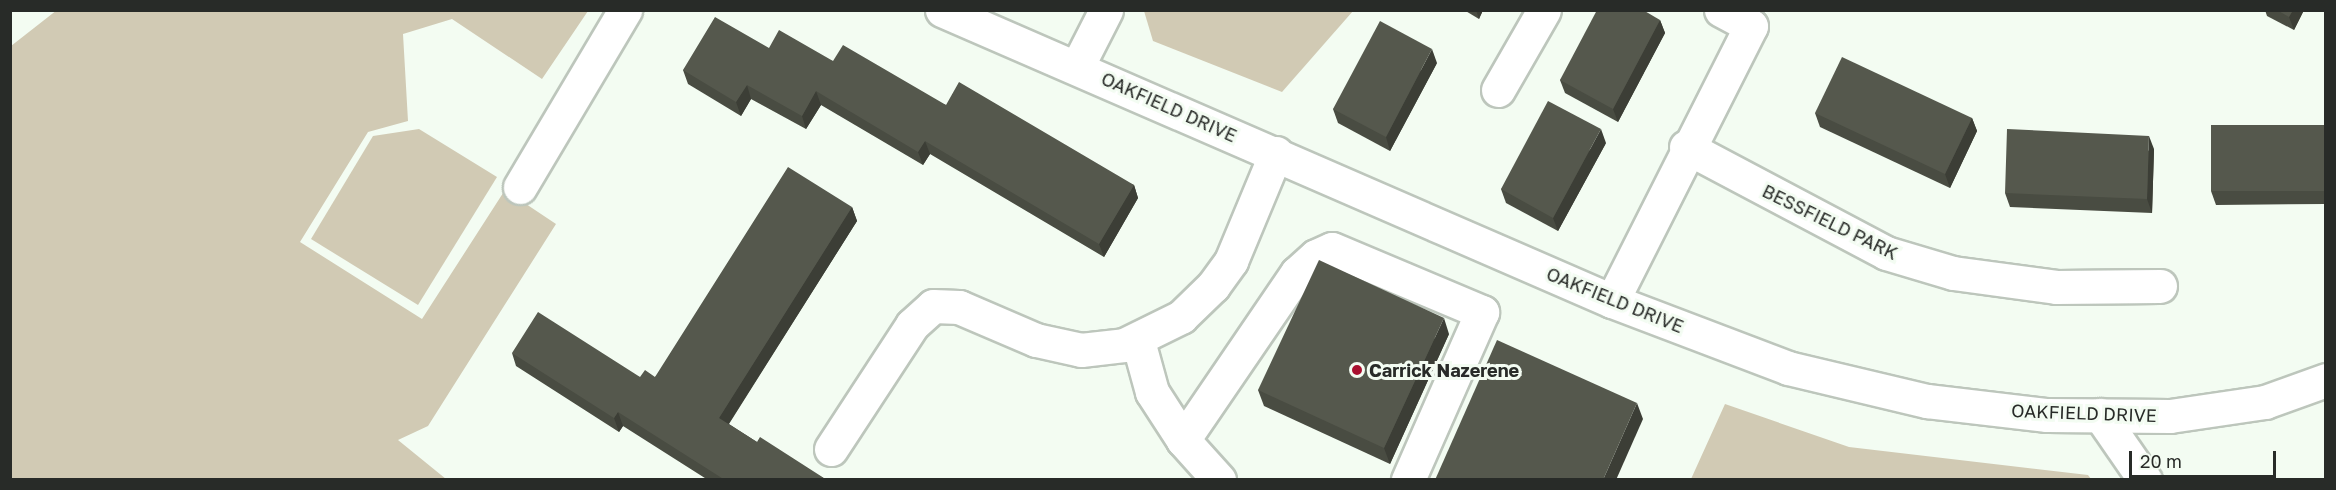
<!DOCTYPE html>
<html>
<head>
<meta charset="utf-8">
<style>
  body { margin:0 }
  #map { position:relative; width:2336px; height:490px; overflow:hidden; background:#f3fcf2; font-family:"Golos Text",sans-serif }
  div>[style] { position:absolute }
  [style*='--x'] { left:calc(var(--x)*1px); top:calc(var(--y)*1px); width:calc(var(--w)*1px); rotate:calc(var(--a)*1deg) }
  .green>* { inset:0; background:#d1cab4 }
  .roads { filter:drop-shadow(2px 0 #bdc6bc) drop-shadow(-2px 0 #bdc6bc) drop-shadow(0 2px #bdc6bc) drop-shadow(0 -2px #bdc6bc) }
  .minor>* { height:33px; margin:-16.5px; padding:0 16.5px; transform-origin:16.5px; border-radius:16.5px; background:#fff }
  .wall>* { inset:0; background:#494c42 }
  .shaded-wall>* { inset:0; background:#3c3e36 }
  .building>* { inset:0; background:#55584d }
  .dots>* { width:16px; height:16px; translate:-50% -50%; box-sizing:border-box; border:3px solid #f3fcf2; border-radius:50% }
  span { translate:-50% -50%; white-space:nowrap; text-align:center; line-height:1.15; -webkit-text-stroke:6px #f3fcf2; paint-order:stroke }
  .street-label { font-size:18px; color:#282b28 }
  .poi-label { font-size:18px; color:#282b28; font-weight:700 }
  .left { translate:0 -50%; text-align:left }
  .frame { position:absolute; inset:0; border:12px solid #282b28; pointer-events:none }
  .scale { position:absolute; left:2129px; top:451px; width:147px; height:27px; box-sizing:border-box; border:3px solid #282b28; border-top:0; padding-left:8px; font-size:18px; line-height:21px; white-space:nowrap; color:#282b28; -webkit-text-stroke:4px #f3fcf2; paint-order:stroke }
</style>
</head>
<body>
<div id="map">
  <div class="green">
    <div style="clip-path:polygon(57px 10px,588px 11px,542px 79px,452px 19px,403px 34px,408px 121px,368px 132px,300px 242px,422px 319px,505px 190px,556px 224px,428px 426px,398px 440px,446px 479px,11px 480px,11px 46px)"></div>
    <div style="clip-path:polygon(1144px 11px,1144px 10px,1353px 11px,1282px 92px,1153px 41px)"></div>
    <div style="clip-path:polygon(419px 129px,497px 177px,418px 305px,311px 239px,373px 136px)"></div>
    <div style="clip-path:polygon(1725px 404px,1849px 447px,2088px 475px,2091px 479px,1691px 479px)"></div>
  </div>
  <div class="roads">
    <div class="minor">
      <div style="--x:942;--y:10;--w:730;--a:23.48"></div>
      <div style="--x:1612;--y:301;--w:188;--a:20.8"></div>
      <div style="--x:1788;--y:368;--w:143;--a:13.4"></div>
      <div style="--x:1927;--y:401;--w:121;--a:6.7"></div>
      <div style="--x:2047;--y:415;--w:123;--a:0.5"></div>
      <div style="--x:2170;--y:416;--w:96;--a:-8.4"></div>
      <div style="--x:2265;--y:402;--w:65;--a:-19.8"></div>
      <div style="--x:1077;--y:67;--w:64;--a:-63"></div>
      <div style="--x:1498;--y:90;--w:92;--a:-60.1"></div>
      <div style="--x:1686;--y:147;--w:226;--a:27.9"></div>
      <div style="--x:1886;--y:253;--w:70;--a:16.6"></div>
      <div style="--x:1953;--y:273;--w:104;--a:7.7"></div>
      <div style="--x:2056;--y:287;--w:104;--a:-0.6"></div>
      <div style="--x:520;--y:187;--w:206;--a:-59.3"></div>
      <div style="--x:1612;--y:301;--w:308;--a:-63.2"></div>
      <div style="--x:1751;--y:26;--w:34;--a:-152"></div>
      <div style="--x:1138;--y:341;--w:53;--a:74.6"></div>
      <div style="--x:1152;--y:392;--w:57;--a:57.1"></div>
      <div style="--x:1183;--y:440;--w:54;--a:48"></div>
      <div style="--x:2100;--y:415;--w:79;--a:55.3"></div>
      <div style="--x:1183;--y:440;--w:202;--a:-55.7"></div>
      <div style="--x:1297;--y:273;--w:25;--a:-42"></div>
      <div style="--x:1316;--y:256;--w:17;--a:-24"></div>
      <div style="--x:1332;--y:249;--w:163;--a:22.8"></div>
      <div style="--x:1482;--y:312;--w:184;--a:113.8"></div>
      <div style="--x:831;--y:449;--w:148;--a:-56.8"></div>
      <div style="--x:912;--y:325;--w:28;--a:-42"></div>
      <div style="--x:933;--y:306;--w:26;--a:2"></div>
      <div style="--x:959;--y:307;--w:84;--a:23.2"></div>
      <div style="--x:1036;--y:340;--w:46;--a:12.5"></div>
      <div style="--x:1081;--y:350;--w:43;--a:-6.6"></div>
      <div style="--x:1124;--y:345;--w:64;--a:-26.2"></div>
      <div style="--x:1181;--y:317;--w:45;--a:-44.1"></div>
      <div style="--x:1213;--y:286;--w:31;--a:-54"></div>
      <div style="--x:1231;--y:261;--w:117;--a:-67.4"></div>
    </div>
  </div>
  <div class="wall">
    <div style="clip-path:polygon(1464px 10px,1483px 10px,1479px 19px)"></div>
    <div style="clip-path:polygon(2265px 10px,2304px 10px,2294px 30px,2267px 16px)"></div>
    <div style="clip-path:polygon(1660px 20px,1665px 33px,1618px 122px,1565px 93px,1560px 80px)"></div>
    <div style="clip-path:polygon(769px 48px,833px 61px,946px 105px,1134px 185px,1138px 198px,1104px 257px,930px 154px,923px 165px,821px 105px,806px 129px,751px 99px,741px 116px,688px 84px,683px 70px)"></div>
    <div style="clip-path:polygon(1437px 63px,1390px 151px,1338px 123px,1333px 109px)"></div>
    <div style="clip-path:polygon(1815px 113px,1972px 118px,1977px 131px,1950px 188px,1820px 127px)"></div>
    <div style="clip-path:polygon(2325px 125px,2325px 204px,2216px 205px,2211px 191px)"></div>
    <div style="clip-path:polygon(1606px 143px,1558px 231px,1506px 203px,1501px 189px)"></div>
    <div style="clip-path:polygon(2154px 149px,2152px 213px,2010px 207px,2005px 193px)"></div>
    <div style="clip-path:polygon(852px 207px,857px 221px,729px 424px,757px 442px,827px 480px,708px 480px,623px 426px,619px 432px,516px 366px,512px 353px,640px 377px,655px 377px)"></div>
    <div style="clip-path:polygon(1449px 334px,1390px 464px,1264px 406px,1258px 390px)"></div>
  </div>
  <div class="shaded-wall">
    <div style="clip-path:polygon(1476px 10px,1483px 10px,1479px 19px)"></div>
    <div style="clip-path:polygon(2293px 10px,2304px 10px,2294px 30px,2289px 17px)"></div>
    <div style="clip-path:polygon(1660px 20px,1665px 33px,1618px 122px,1613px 109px)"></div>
    <div style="clip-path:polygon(1432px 49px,1437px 63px,1390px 151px,1386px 137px)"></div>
    <div style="clip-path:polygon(747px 85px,751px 99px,741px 116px,736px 102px)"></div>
    <div style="clip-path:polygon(816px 91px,821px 105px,806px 129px,802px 116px)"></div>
    <div style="clip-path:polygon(1972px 118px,1977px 131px,1950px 188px,1945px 174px)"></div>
    <div style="clip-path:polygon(1601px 129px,1606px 143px,1558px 231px,1553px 218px)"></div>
    <div style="clip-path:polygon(2149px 136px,2154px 149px,2152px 213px,2147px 199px)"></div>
    <div style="clip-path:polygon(925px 141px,930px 154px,923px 165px,918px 152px)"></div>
    <div style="clip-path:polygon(1134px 185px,1138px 198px,1104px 257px,1099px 244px)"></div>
    <div style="clip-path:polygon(852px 207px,857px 221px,724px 431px,719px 418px)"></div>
    <div style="clip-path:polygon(1444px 318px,1449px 334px,1390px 464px,1384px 448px)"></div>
    <div style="clip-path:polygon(1637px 403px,1643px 419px,1616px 480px,1603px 480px)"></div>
    <div style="clip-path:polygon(618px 412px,623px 426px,619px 432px,614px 418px)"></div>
  </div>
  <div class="building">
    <div style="clip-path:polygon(1597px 10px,1643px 10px,1660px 20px,1613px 109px,1560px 80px)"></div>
    <div style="clip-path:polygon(2277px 10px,2293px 10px,2289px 17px)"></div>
    <div style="clip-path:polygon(715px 17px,769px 48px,779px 30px,833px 61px,843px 45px,946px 105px,959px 82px,1134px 185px,1099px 244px,925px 141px,918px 152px,816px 91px,802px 116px,747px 85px,736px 102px,683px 70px)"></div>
    <div style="clip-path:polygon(1380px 21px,1432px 49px,1386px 137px,1333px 109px)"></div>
    <div style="clip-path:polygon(1842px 57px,1972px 118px,1945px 174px,1815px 113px)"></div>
    <div style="clip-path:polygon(1548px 101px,1601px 129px,1553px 218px,1501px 189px)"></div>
    <div style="clip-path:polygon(2211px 125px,2325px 125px,2325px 191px,2211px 191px)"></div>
    <div style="clip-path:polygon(2007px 129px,2149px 136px,2147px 199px,2005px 193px)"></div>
    <div style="clip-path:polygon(788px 167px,852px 207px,719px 418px,757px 442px,760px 437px,827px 480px,725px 480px,618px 412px,614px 418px,512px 353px,538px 312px,640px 377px,645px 370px,655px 377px)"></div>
    <div style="clip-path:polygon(1319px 260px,1444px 318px,1384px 448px,1258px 390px)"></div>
    <div style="clip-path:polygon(1497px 340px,1637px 403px,1603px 480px,1435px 480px)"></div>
  </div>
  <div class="dots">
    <div style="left:1357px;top:370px;background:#a8102f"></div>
  </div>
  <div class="street-label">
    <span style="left:1169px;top:107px;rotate:24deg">OAKFIELD DRIVE</span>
    <span style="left:1830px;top:222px;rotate:26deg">BESSFIELD PARK</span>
    <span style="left:1615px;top:300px;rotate:22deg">OAKFIELD DRIVE</span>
    <span style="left:2084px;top:413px;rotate:2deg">OAKFIELD DRIVE</span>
  </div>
  <div class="poi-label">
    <span class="left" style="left:1369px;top:370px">Carrick Nazerene</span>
  </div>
  <div class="frame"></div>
  <div class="scale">20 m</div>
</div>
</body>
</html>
